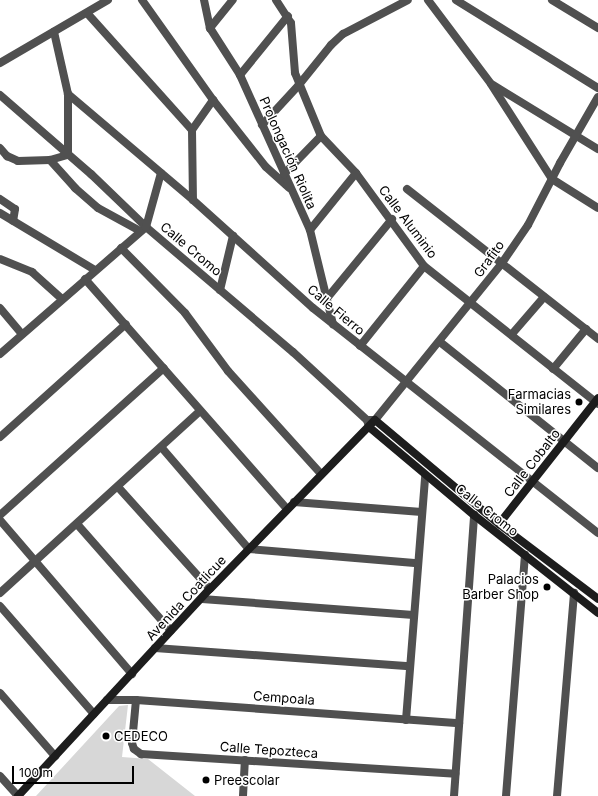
<!DOCTYPE html>
<html>
<head>
<meta charset="utf-8">
<style>
  body { margin:0 }
  #map { position:relative; width:598px; height:796px; overflow:hidden; background:#fff; font-family:Inter,sans-serif }
  div>[style] { position:absolute }
  [style*='--x'] { left:calc(var(--x)*1px); top:calc(var(--y)*1px); width:calc(var(--w)*1px); rotate:calc(var(--a)*1deg) }
  .green>* { inset:0; background:#d7d7d7 }
  .street>* { height:8px; margin:-4px; padding:0 4px; transform-origin:4px; border-radius:4px; background:#505050 }
  .secondary>* { height:8px; margin:-4px; padding:0 4px; transform-origin:4px; border-radius:4px; background:#1d1d1d }
  .dots>* { width:11px; height:11px; translate:-50% -50%; box-sizing:border-box; border:2px solid #fff; border-radius:50% }
  span { translate:-50% -50%; white-space:nowrap; text-align:center; line-height:1.15; -webkit-text-stroke:3px #fff; paint-order:stroke }
  .street-label { font-size:13px; color:#000 }
  .poi-label { font-size:13px; color:#000 }
  .right { translate:-100% -50%; text-align:right }
  .left { translate:0 -50%; text-align:left }
  .scale { position:absolute; left:12px; top:766px; width:122px; height:18px; box-sizing:border-box; border:2px solid #000; border-top:0; padding-left:5px; font-size:12px; line-height:14px; white-space:nowrap; color:#000; -webkit-text-stroke:3px #fff; paint-order:stroke }
</style>
</head>
<body>
<div id="map">
  <div class="green">
    <div style="clip-path:polygon(128px 705px,122px 757px,148px 759px,195px 796px,36px 796px,119px 706px)"></div>
  </div>
  <div class="street">
    <div style="--x:142;--y:0;--w:123;--a:54.6"></div>
    <div style="--x:213;--y:100;--w:85;--a:51.7"></div>
    <div style="--x:266;--y:167;--w:31;--a:42"></div>
    <div style="--x:204;--y:0;--w:29;--a:78"></div>
    <div style="--x:210;--y:28;--w:56;--a:57.4"></div>
    <div style="--x:240;--y:75;--w:170;--a:65.7"></div>
    <div style="--x:310;--y:230;--w:97;--a:76.3"></div>
    <div style="--x:276;--y:0;--w:27;--a:57"></div>
    <div style="--x:291;--y:23;--w:50;--a:85.4"></div>
    <div style="--x:295;--y:73;--w:68;--a:67.6"></div>
    <div style="--x:321;--y:136;--w:51;--a:46.6"></div>
    <div style="--x:356;--y:173;--w:115;--a:53.8"></div>
    <div style="--x:424;--y:266;--w:222;--a:38.4"></div>
    <div style="--x:428;--y:0;--w:105;--a:53.1"></div>
    <div style="--x:491;--y:84;--w:113;--a:57.3"></div>
    <div style="--x:552;--y:179;--w:54;--a:32.2"></div>
    <div style="--x:456;--y:0;--w:167;--a:31.8"></div>
    <div style="--x:552;--y:0;--w:54;--a:31.3"></div>
    <div style="--x:87;--y:13;--w:157;--a:48.1"></div>
    <div style="--x:192;--y:130;--w:70;--a:89.2"></div>
    <div style="--x:210;--y:28;--w:36;--a:-51"></div>
    <div style="--x:0;--y:63;--w:125;--a:-30.3"></div>
    <div style="--x:240;--y:75;--w:76;--a:-50.9"></div>
    <div style="--x:493;--y:85;--w:123;--a:31.4"></div>
    <div style="--x:68;--y:94;--w:164;--a:40.3"></div>
    <div style="--x:193;--y:200;--w:161;--a:42"></div>
    <div style="--x:313;--y:308;--w:363;--a:38.3"></div>
    <div style="--x:0;--y:95;--w:121;--a:41"></div>
    <div style="--x:91;--y:174;--w:76;--a:43.9"></div>
    <div style="--x:146;--y:227;--w:193;--a:40.4"></div>
    <div style="--x:293;--y:352;--w:100;--a:42.6"></div>
    <div style="--x:367;--y:420;--w:7;--a:74"></div>
    <div style="--x:262;--y:125;--w:53;--a:-47.3"></div>
    <div style="--x:298;--y:86;--w:53;--a:-51.2"></div>
    <div style="--x:331;--y:45;--w:16;--a:-43"></div>
    <div style="--x:343;--y:34;--w:73;--a:-27.6"></div>
    <div style="--x:192;--y:130;--w:37;--a:-55"></div>
    <div style="--x:0;--y:148;--w:11;--a:49"></div>
    <div style="--x:7;--y:156;--w:12;--a:24"></div>
    <div style="--x:18;--y:161;--w:32;--a:-2"></div>
    <div style="--x:50;--y:160;--w:19;--a:-16"></div>
    <div style="--x:68;--y:155;--w:61;--a:-90"></div>
    <div style="--x:68;--y:94;--w:64;--a:-102.7"></div>
    <div style="--x:50;--y:160;--w:38;--a:48"></div>
    <div style="--x:75;--y:188;--w:30;--a:41"></div>
    <div style="--x:98;--y:208;--w:48;--a:28.7"></div>
    <div style="--x:284;--y:174;--w:53;--a:-45.8"></div>
    <div style="--x:407;--y:189;--w:243;--a:38.1"></div>
    <div style="--x:0;--y:199;--w:18;--a:34"></div>
    <div style="--x:15;--y:209;--w:12;--a:99"></div>
    <div style="--x:0;--y:213;--w:111;--a:31"></div>
    <div style="--x:310;--y:230;--w:73;--a:-51.1"></div>
    <div style="--x:121;--y:248;--w:91;--a:45.4"></div>
    <div style="--x:185;--y:313;--w:72;--a:53.4"></div>
    <div style="--x:228;--y:371;--w:139;--a:47.9"></div>
    <div style="--x:0;--y:259;--w:35;--a:22"></div>
    <div style="--x:32;--y:272;--w:40;--a:42"></div>
    <div style="--x:85;--y:279;--w:306;--a:48.7"></div>
    <div style="--x:220;--y:290;--w:56;--a:-76.5"></div>
    <div style="--x:328;--y:297;--w:101;--a:-50.6"></div>
    <div style="--x:0;--y:308;--w:34;--a:50"></div>
    <div style="--x:512;--y:334;--w:49;--a:-49.1"></div>
    <div style="--x:440;--y:342;--w:202;--a:38.6"></div>
    <div style="--x:360;--y:346;--w:102;--a:-51.3"></div>
    <div style="--x:0;--y:354;--w:194;--a:-41"></div>
    <div style="--x:146;--y:227;--w:56;--a:-74.5"></div>
    <div style="--x:553;--y:369;--w:52;--a:-50.5"></div>
    <div style="--x:368;--y:420;--w:7;--a:0"></div>
    <div style="--x:375;--y:420;--w:202;--a:-51"></div>
    <div style="--x:502;--y:263;--w:46;--a:-55.6"></div>
    <div style="--x:528;--y:225;--w:70;--a:-62.7"></div>
    <div style="--x:560;--y:163;--w:76;--a:-60.1"></div>
    <div style="--x:0;--y:437;--w:169;--a:-41.9"></div>
    <div style="--x:162;--y:448;--w:133;--a:49.3"></div>
    <div style="--x:249;--y:549;--w:169;--a:4.8"></div>
    <div style="--x:118;--y:487;--w:137;--a:48"></div>
    <div style="--x:294;--y:502;--w:128;--a:4.5"></div>
    <div style="--x:0;--y:515;--w:220;--a:-41.9"></div>
    <div style="--x:0;--y:520;--w:203;--a:49.4"></div>
    <div style="--x:77;--y:524;--w:142;--a:48.7"></div>
    <div style="--x:0;--y:593;--w:270;--a:-42.3"></div>
    <div style="--x:202;--y:599;--w:212;--a:4.3"></div>
    <div style="--x:0;--y:606;--w:143;--a:49"></div>
    <div style="--x:155;--y:648;--w:255;--a:4.1"></div>
    <div style="--x:0;--y:693;--w:84;--a:48.9"></div>
    <div style="--x:107;--y:700;--w:29;--a:0"></div>
    <div style="--x:136;--y:700;--w:324;--a:4.1"></div>
    <div style="--x:136;--y:700;--w:43;--a:95.3"></div>
    <div style="--x:132;--y:743;--w:6;--a:72"></div>
    <div style="--x:134;--y:749;--w:9;--a:36"></div>
    <div style="--x:141;--y:754;--w:315;--a:3.6"></div>
    <div style="--x:406;--y:720;--w:245;--a:-85.5"></div>
    <div style="--x:0;--y:776;--w:27;--a:48"></div>
    <div style="--x:243;--y:796;--w:36;--a:-87"></div>
    <div style="--x:454;--y:796;--w:282;--a:-85.9"></div>
    <div style="--x:506;--y:796;--w:242;--a:-85.5"></div>
    <div style="--x:557;--y:796;--w:204;--a:-85.2"></div>
  </div>
  <div class="secondary">
    <div style="--x:369;--y:427;--w:137;--a:40"></div>
    <div style="--x:474;--y:515;--w:158;--a:38.3"></div>
    <div style="--x:499;--y:524;--w:160;--a:-51.8"></div>
    <div style="--x:18;--y:796;--w:282;--a:-47.2"></div>
    <div style="--x:210;--y:589;--w:236;--a:-45.7"></div>
    <div style="--x:375;--y:420;--w:162;--a:40"></div>
    <div style="--x:499;--y:524;--w:124;--a:37.1"></div>
  </div>
  <div class="dots">
    <div style="left:579px;top:402px;background:#000"></div>
    <div style="left:547px;top:587px;background:#000"></div>
    <div style="left:106px;top:736px;background:#000"></div>
    <div style="left:206px;top:780px;background:#000"></div>
  </div>
  <div class="street-label">
    <span style="left:288px;top:153px;rotate:66deg">Prolongación Riolita</span>
    <span style="left:408px;top:222px;rotate:53deg">Calle Aluminio</span>
    <span style="left:191px;top:249px;rotate:40deg">Calle Cromo</span>
    <span style="left:489px;top:259px;rotate:-54deg">Grafito</span>
    <span style="left:336px;top:310px;rotate:40deg">Calle Fierro</span>
    <span style="left:532px;top:463px;rotate:-52deg">Calle Cobalto</span>
    <span style="left:487px;top:510px;rotate:38deg">Calle Cromo</span>
    <span style="left:186px;top:598px;rotate:-47deg">Avenida Coatlicue</span>
    <span style="left:284px;top:698px;rotate:4deg">Cempoala</span>
    <span style="left:269px;top:750px;rotate:4deg">Calle Tepozteca</span>
  </div>
  <div class="poi-label">
    <span class="right" style="left:571px;top:402px">Farmacias<br>Similares</span>
    <span class="right" style="left:539px;top:587px">Palacios<br>Barber Shop</span>
    <span class="left" style="left:114px;top:736px">CEDECO</span>
    <span class="left" style="left:214px;top:780px">Preescolar</span>
  </div>
  <div class="scale">100 m</div>
</div>
</body>
</html>
